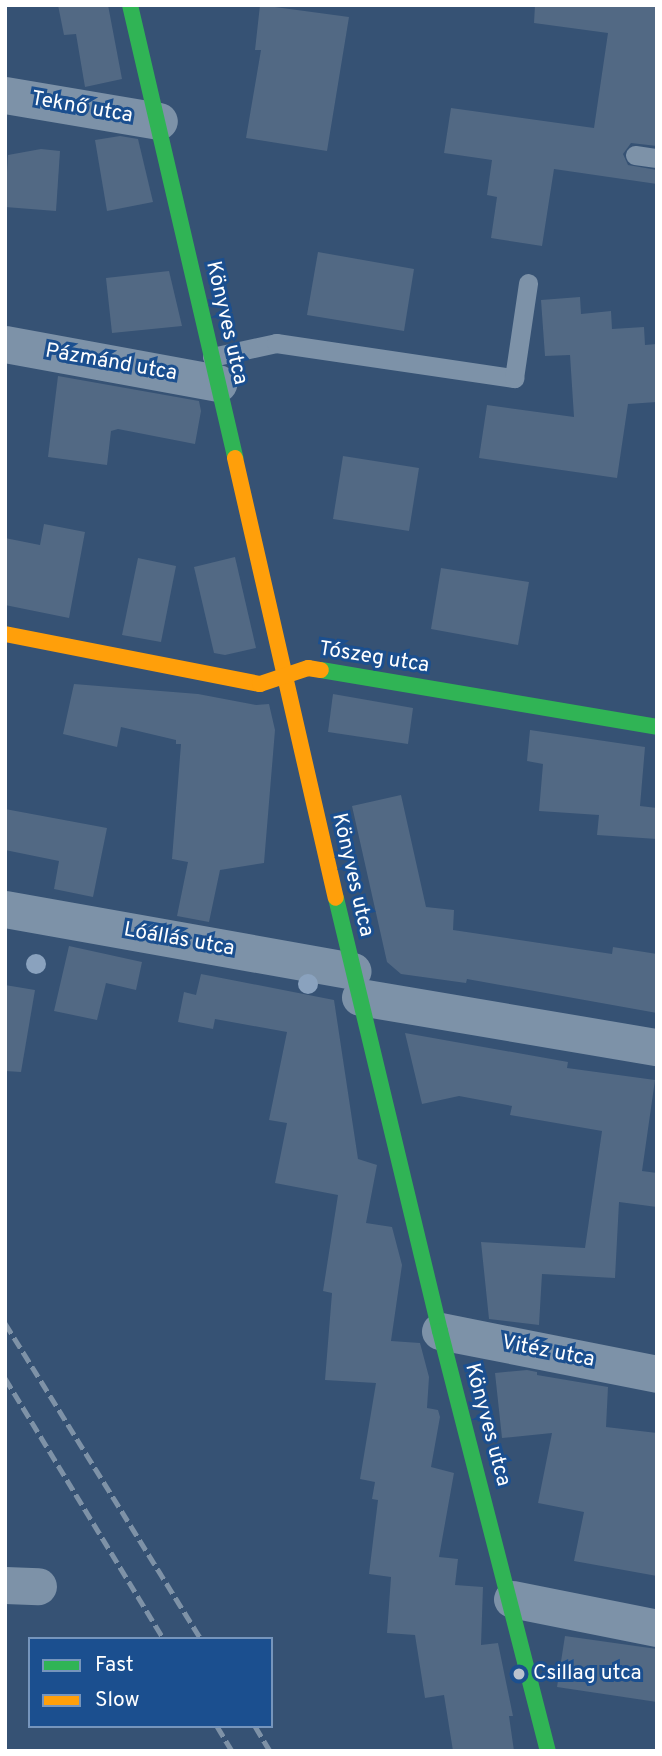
<!DOCTYPE html>
<html>
<head>
<meta charset="utf-8">
<style>
  body { margin:0 }
  #map { position:relative; width:662px; height:1756px; overflow:hidden; background:#365274; font-family:Overpass,sans-serif }
  div>[style] { position:absolute }
  [style*='--x'] { left:calc(var(--x)*1px); top:calc(var(--y)*1px); width:calc(var(--w)*1px); rotate:calc(var(--a)*1deg) }
  .building>* { inset:0; background:#526984 }
  .lane>* { height:19px; margin:-9.5px; padding:0 9.5px; transform-origin:9.5px; border-radius:9.5px; background:#7d92a8 }
  .street>* { height:37px; margin:-18.5px; padding:0 18.5px; transform-origin:18.5px; border-radius:18.5px; background:#7d92a8 }
  .fast>* { height:16px; margin:-8px; padding:0 8px; transform-origin:8px; border-radius:8px; background:#30b455 }
  .slow>* { height:16px; margin:-8px; padding:0 8px; transform-origin:8px; border-radius:8px; background:#ff9f0a }
  .rail>* { height:5px; margin-top:-2.5px; transform-origin:0; background:repeating-linear-gradient(90deg,#7e92a7 0 12px,transparent 0 17px) }
  .trees>* { width:20px; height:20px; margin:-10px; border-radius:50%; background:#8aa2be }
  .dots>* { width:19px; height:19px; translate:-50% -50%; box-sizing:border-box; border:4px solid #1b4f8f; border-radius:50% }
  span { translate:-50% -50%; white-space:nowrap; text-align:center; line-height:1.15; -webkit-text-stroke:6px #1b4f8f; paint-order:stroke }
  .street-label { font-size:21px; color:#fff }
  .poi-label { font-size:21px; color:#fff }
  .left { translate:0 -50%; text-align:left }
  .frame { position:absolute; inset:0; border:7px solid #fff; pointer-events:none }
  .legend { position:absolute; left:28px; top:1637px; width:245px; height:91px; box-sizing:border-box; background:#1b4f8f; border:2px solid #7695bc; margin:0; padding:9px 12px; list-style:none; font-size:21px; color:#fff }
  .legend li { display:flex; align-items:center; gap:14px; height:35px }
  .legend b { width:35px; border:2px solid #7695bc }
</style>
</head>
<body>
<div id="map">
  <div class="building">
    <div style="clip-path:polygon(58px 5px,108px 5px,122px 79px,85px 87px,76px 34px,64px 35px)"></div>
    <div style="clip-path:polygon(260px 5px,349px 17px,327px 151px,246px 138px,261px 50px,255px 50px)"></div>
    <div style="clip-path:polygon(535px 5px,657px 5px,657px 146px,631px 143px,623px 154px,628px 165px,657px 170px,657px 184px,554px 169px,542px 246px,491px 238px,497px 197px,487px 195px,492px 160px,444px 153px,451px 108px,594px 128px,608px 33px,534px 23px)"></div>
    <div style="clip-path:polygon(120px 136px,138px 139px,153px 202px,107px 211px,95px 140px)"></div>
    <div style="clip-path:polygon(41px 149px,60px 151px,56px 211px,5px 207px,8px 155px)"></div>
    <div style="clip-path:polygon(318px 252px,414px 269px,404px 331px,307px 315px)"></div>
    <div style="clip-path:polygon(169px 271px,182px 326px,112px 333px,106px 278px)"></div>
    <div style="clip-path:polygon(580px 297px,581px 314px,611px 311px,612px 329px,644px 327px,645px 345px,657px 344px,657px 402px,628px 404px,617px 478px,479px 458px,487px 405px,574px 417px,570px 355px,545px 356px,541px 300px)"></div>
    <div style="clip-path:polygon(58px 376px,199px 401px,201px 411px,195px 444px,118px 429px,111px 431px,107px 465px,48px 457px)"></div>
    <div style="clip-path:polygon(343px 456px,419px 468px,409px 531px,333px 519px)"></div>
    <div style="clip-path:polygon(44px 524px,85px 532px,69px 618px,5px 605px,5px 538px,40px 545px)"></div>
    <div style="clip-path:polygon(235px 557px,256px 648px,225px 655px,214px 653px,194px 567px)"></div>
    <div style="clip-path:polygon(138px 558px,176px 566px,161px 642px,122px 635px)"></div>
    <div style="clip-path:polygon(441px 568px,529px 582px,518px 645px,431px 629px)"></div>
    <div style="clip-path:polygon(74px 684px,198px 694px,256px 705px,269px 704px,275px 730px,264px 863px,220px 870px,209px 922px,177px 916px,188px 862px,172px 859px,181px 744px,176px 744px,176px 740px,121px 727px,117px 747px,63px 734px)"></div>
    <div style="clip-path:polygon(333px 694px,413px 708px,408px 744px,328px 732px)"></div>
    <div style="clip-path:polygon(530px 730px,645px 747px,640px 806px,657px 808px,657px 839px,597px 835px,599px 815px,539px 811px,543px 764px,527px 761px)"></div>
    <div style="clip-path:polygon(401px 795px,426px 907px,454px 910px,453px 930px,612px 954px,613px 947px,657px 954px,657px 1013px,467px 979px,466px 983px,401px 974px,387px 962px,352px 806px)"></div>
    <div style="clip-path:polygon(5px 809px,107px 828px,93px 897px,54px 889px,59px 861px,5px 850px)"></div>
    <div style="clip-path:polygon(69px 946px,142px 962px,136px 990px,106px 983px,97px 1020px,54px 1011px)"></div>
    <div style="clip-path:polygon(201px 974px,334px 1000px,358px 1159px,377px 1165px,366px 1223px,392px 1227px,402px 1265px,391px 1341px,420px 1343px,429px 1377px,427px 1408px,438px 1410px,440px 1417px,431px 1467px,454px 1473px,439px 1557px,458px 1559px,455px 1585px,483px 1587px,481px 1645px,498px 1643px,513px 1716px,509px 1716px,514px 1751px,453px 1751px,444px 1695px,425px 1698px,415px 1635px,387px 1633px,391px 1577px,369px 1574px,378px 1500px,372px 1499px,375px 1482px,360px 1479px,376px 1383px,325px 1380px,332px 1293px,323px 1291px,338px 1195px,275px 1183px,287px 1123px,269px 1120px,287px 1032px,215px 1019px,213px 1029px,178px 1022px,184px 992px,196px 995px)"></div>
    <div style="clip-path:polygon(5px 985px,35px 990px,21px 1072px,5px 1071px)"></div>
    <div style="clip-path:polygon(405px 1033px,568px 1062px,567px 1068px,655px 1080px,642px 1171px,657px 1173px,657px 1207px,619px 1202px,615px 1278px,542px 1274px,539px 1325px,489px 1319px,481px 1242px,585px 1248px,602px 1131px,510px 1115px,512px 1106px,459px 1096px,422px 1104px)"></div>
    <div style="clip-path:polygon(527px 1370px,537px 1372px,537px 1375px,608px 1387px,606px 1427px,657px 1433px,657px 1576px,574px 1561px,584px 1512px,538px 1503px,552px 1433px,502px 1438px,495px 1373px)"></div>
    <div style="clip-path:polygon(565px 1636px,657px 1649px,657px 1702px,557px 1687px)"></div>
  </div>
  <div class="lane">
    <div style="--x:635;--y:155;--w:22;--a:8"></div>
    <div style="--x:212;--y:357;--w:66;--a:-12.3"></div>
    <div style="--x:276;--y:343;--w:241;--a:8.4"></div>
    <div style="--x:514;--y:378;--w:96;--a:-81.6"></div>
  </div>
  <div class="street">
    <div style="--x:5;--y:95;--w:156;--a:9.6"></div>
    <div style="--x:5;--y:344;--w:217;--a:10.4"></div>
    <div style="--x:5;--y:909;--w:353;--a:10.1"></div>
    <div style="--x:360;--y:997;--w:301;--a:9.6"></div>
    <div style="--x:440;--y:1331;--w:221;--a:11.2"></div>
    <div style="--x:5;--y:1585;--w:33;--a:2"></div>
    <div style="--x:512;--y:1599;--w:148;--a:11.3"></div>
  </div>
  <div class="fast">
    <div style="--x:130;--y:5;--w:465;--a:76.9"></div>
    <div style="--x:321;--y:670;--w:341;--a:9.6"></div>
    <div style="--x:336;--y:898;--w:445;--a:76.5"></div>
    <div style="--x:440;--y:1331;--w:434;--a:75.6"></div>
  </div>
  <div class="slow">
    <div style="--x:235;--y:458;--w:451;--a:77.1"></div>
    <div style="--x:5;--y:634;--w:260;--a:11.1"></div>
    <div style="--x:260;--y:684;--w:51;--a:-18.4"></div>
    <div style="--x:308;--y:668;--w:13;--a:9"></div>
  </div>
  <div class="rail">
    <div style="--x:5;--y:1323;--w:372;--a:58.2"></div>
    <div style="--x:5;--y:1378;--w:306;--a:58.7"></div>
    <div style="--x:217;--y:1726;--w:29;--a:59"></div>
    <div style="--x:255;--y:1726;--w:29;--a:59"></div>
  </div>
  <div class="trees">
    <div style="left:36px;top:964px"></div>
    <div style="left:308px;top:984px"></div>
  </div>
  <div class="dots">
    <div style="left:519px;top:1674px;background:#b9c2ce"></div>
  </div>
  <div class="street-label">
    <span style="left:82px;top:108px;rotate:10deg">Teknő utca</span>
    <span style="left:226px;top:323px;rotate:77deg">Könyves utca</span>
    <span style="left:111px;top:363px;rotate:10deg">Pázmánd utca</span>
    <span style="left:374px;top:658px;rotate:9deg">Tószeg utca</span>
    <span style="left:352px;top:875px;rotate:77deg">Könyves utca</span>
    <span style="left:179px;top:940px;rotate:10deg">Lóállás utca</span>
    <span style="left:548px;top:1352px;rotate:11deg">Vitéz utca</span>
    <span style="left:487px;top:1425px;rotate:75deg">Könyves utca</span>
  </div>
  <div class="poi-label">
    <span class="left" style="left:533px;top:1674px">Csillag utca</span>
  </div>
  <div class="frame"></div>
  <ul class="legend">
  <li><b style="height:9px;background:#30b455"></b>Fast</li>
  <li><b style="height:9px;background:#ff9f0a"></b>Slow</li>
  </ul>
</div>
</body>
</html>
